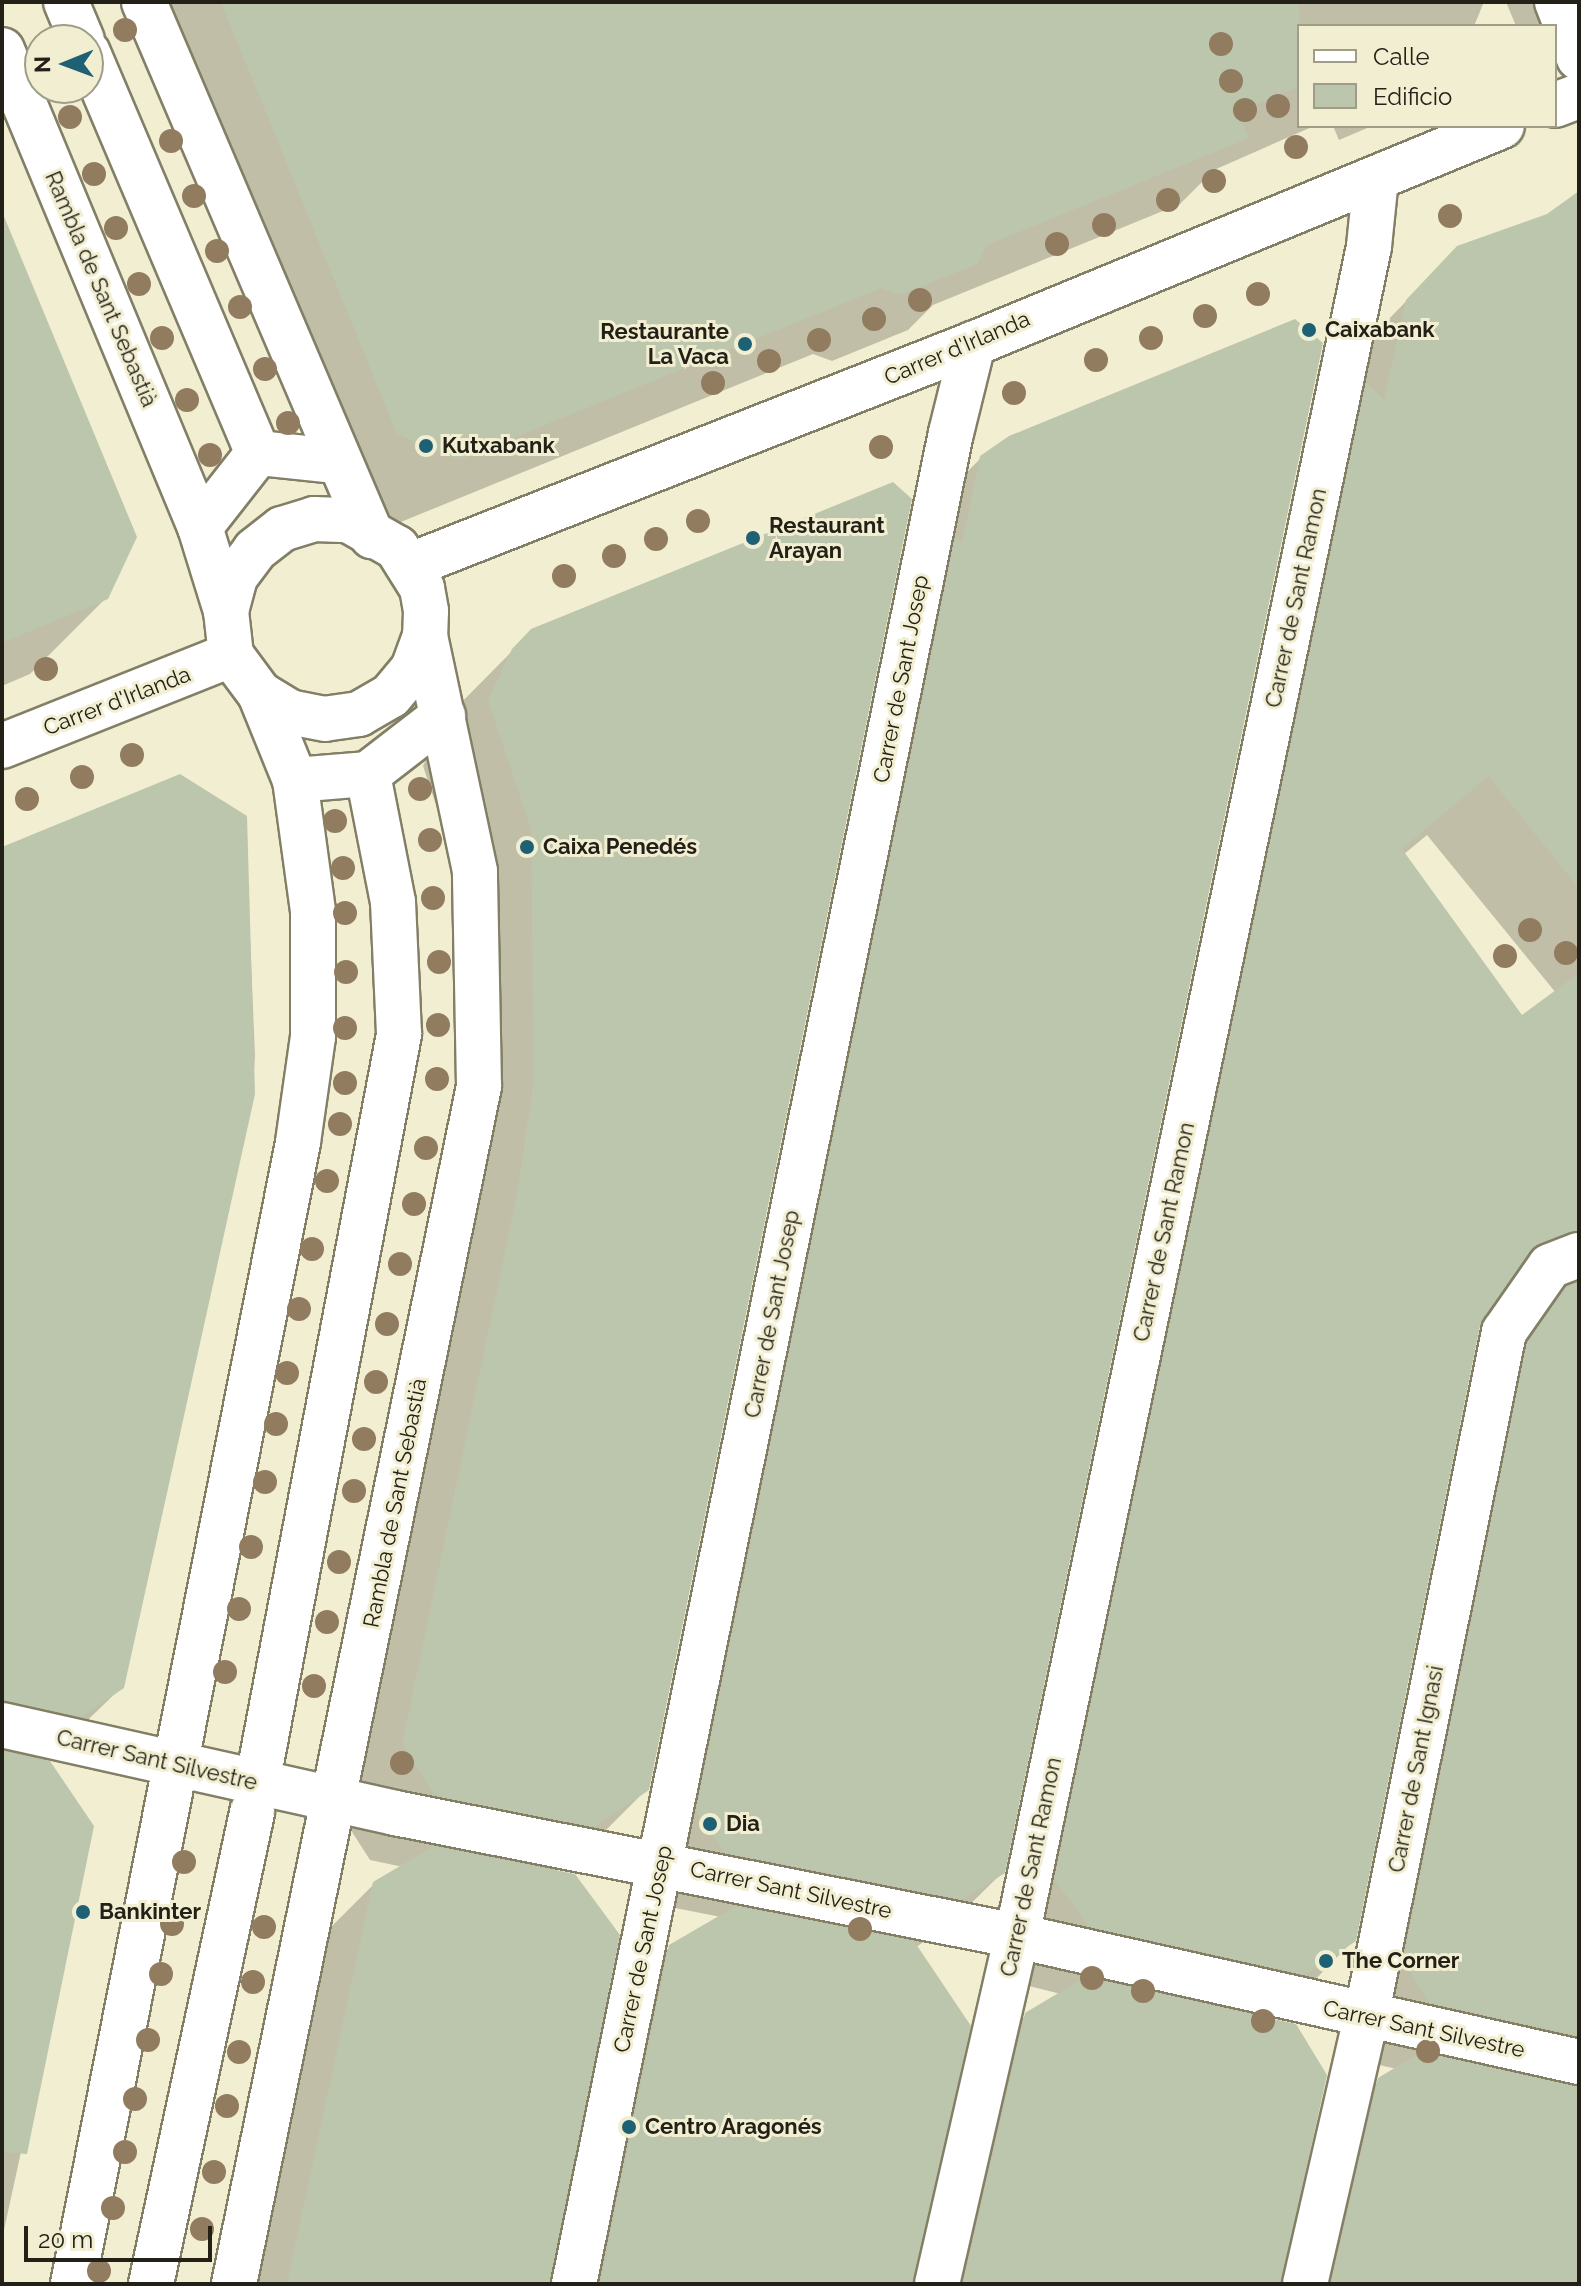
<!DOCTYPE html>
<html>
<head>
<meta charset="utf-8">
<style>
  body { margin:0 }
  #map { position:relative; width:1581px; height:2286px; overflow:hidden; background:#f2eed2; font-family:Raleway,sans-serif }
  div>[style] { position:absolute }
  [style*='--x'] { left:calc(var(--x)*1px); top:calc(var(--y)*1px); width:calc(var(--w)*1px); rotate:calc(var(--a)*1deg) }
  .shadow>* { inset:0; background:#0003 }
  .building>* { inset:0; background:#bcc6ac }
  .roads { filter:drop-shadow(2px 0 #827f66) drop-shadow(-2px 0 #827f66) drop-shadow(0 2px #827f66) drop-shadow(0 -2px #827f66) }
  .pedestrian>* { height:44px; margin:-22px; padding:0 22px; transform-origin:22px; border-radius:22px; background:#fff }
  .minor>* { height:44px; margin:-22px; padding:0 22px; transform-origin:22px; border-radius:22px; background:#fff }
  .tertiary>* { height:44px; margin:-22px; padding:0 22px; transform-origin:22px; border-radius:22px; background:#fff }
  .trees>* { width:24px; height:24px; margin:-12px; border-radius:50%; background:#927c60 }
  .dots>* { width:22px; height:22px; translate:-50% -50%; box-sizing:border-box; border:4px solid #f2eed2; border-radius:50% }
  span { translate:-50% -50%; white-space:nowrap; text-align:center; line-height:1.15; -webkit-text-stroke:6px #f2eed2; paint-order:stroke }
  .street-label { font-size:22px; color:#232117 }
  .poi-label { font-size:22px; color:#232117; font-weight:700 }
  .left { translate:0 -50%; text-align:left }
  .right { translate:-100% -50%; text-align:right }
  .frame { position:absolute; inset:0; border:4px solid #232117; pointer-events:none }
  .legend { position:absolute; left:1297px; top:24px; width:260px; height:104px; box-sizing:border-box; background:#f2eed2; border:2px solid #9f9c87; margin:0; padding:10px 14px; list-style:none; font-size:24px; color:#232117 }
  .legend li { display:flex; align-items:center; gap:16px; height:40px }
  .legend b { width:40px; border:2px solid #9f9c87 }
  .north { position:absolute; left:24px; top:24px; width:80px; height:80px; box-sizing:border-box; background:#f2eed2; border:2px solid #9f9c87; border-radius:50%; rotate:269deg; font-size:22px; font-weight:700; line-height:32px; text-align:center; color:#232117 }
  .north::after { content:''; display:block; margin:auto; width:28px; height:36px; background:#1e6074; clip-path:polygon(50% 0,100% 100%,50% 72%,0 100%) }
  .scale { position:absolute; left:24px; top:2226px; width:188px; height:36px; box-sizing:border-box; border:4px solid #232117; border-top:0; padding-left:10px; font-size:24px; line-height:28px; white-space:nowrap; color:#232117; -webkit-text-stroke:6px #f2eed2; paint-order:stroke }
</style>
</head>
<body>
<div id="map">
  <div class="shadow">
    <div style="clip-path:polygon(126px 2px,1484px 2px,1474px 26px,1299px 26px,1299px 126px,1314px 126px,1214px 170px,1180px 204px,933px 305px,908px 330px,832px 361px,813px 354px,391px 526px,330px 501px)"></div>
    <div style="clip-path:polygon(1506px 2px,1579px 2px,1555px 26px,1516px 26px)"></div>
    <div style="clip-path:polygon(1333px 126px,1372px 126px,1339px 140px)"></div>
    <div style="clip-path:polygon(2px 215px,135px 537px,106px 598px,30px 674px,2px 686px)"></div>
    <div style="clip-path:polygon(evenodd,1579px 215px,1579px 2284px,1285px 2284px,1318px 2141px,1379px 2080px,1397px 2069px,1370px 2063px,1523px 1290px,1495px 1301px,1478px 1326px,1354px 1940px,1293px 2002px,1266px 2019px,1280px 2284px,917px 2284px,965px 2076px,1026px 2015px,1061px 1994px,1029px 1986px,995px 1940px,1346px 363px,1458px 248px,1579px 215px,1427px 835px,1556px 993px,1522px 1017px,1403px 855px,1427px 835px)"></div>
    <div style="clip-path:polygon(982px 457px,1003px 1872px,947px 1927px,916px 1947px,912px 2284px,552px 2284px,609px 2008px,670px 1947px,721px 1917px,670px 1907px,926px 513px)"></div>
    <div style="clip-path:polygon(532px 631px,647px 1789px,581px 1855px,555px 1872px,549px 2284px,240px 2284px,313px 1945px,374px 1884px,403px 1867px,370px 1860px,338px 1810px,453px 1261px,466px 895px,423px 766px,447px 717px)"></div>
    <div style="clip-path:polygon(245px 817px,255px 1056px,252px 1100px,122px 1687px,44px 1762px,92px 1827px,2px 2239px,2px 850px)"></div>
  </div>
  <div class="building">
    <div style="clip-path:polygon(221px 2px,1299px 2px,1299px 87px,1238px 112px,1249px 138px,987px 245px,977px 264px,900px 295px,881px 288px,459px 460px,397px 434px)"></div>
    <div style="clip-path:polygon(1579px 191px,1579px 888px,1488px 776px,1402px 849px,1522px 1015px,1579px 973px,1579px 1231px,1530px 1251px,1480px 1326px,1356px 1941px,1305px 1975px,1089px 1927px,1054px 1879px,1366px 383px,1384px 400px,1406px 300px,1457px 246px,1547px 214px)"></div>
    <div style="clip-path:polygon(3px 214px,137px 537px,108px 599px,2px 643px)"></div>
    <div style="clip-path:polygon(1295px 319px,1323px 343px,1005px 1873px,962px 1900px,725px 1853px,696px 1811px,955px 537px,962px 543px,980px 456px,1009px 436px)"></div>
    <div style="clip-path:polygon(893px 482px,912px 499px,649px 1790px,594px 1827px,435px 1796px,402px 1744px,517px 1194px,534px 1079px,531px 829px,488px 700px,512px 649px,531px 629px)"></div>
    <div style="clip-path:polygon(180px 774px,247px 816px,255px 1094px,124px 1688px,81px 1717px,2px 1701px,2px 847px)"></div>
    <div style="clip-path:polygon(1579px 1282px,1579px 2036px,1430px 2003px,1403px 1961px,1527px 1342px,1566px 1287px)"></div>
    <div style="clip-path:polygon(2px 1751px,50px 1761px,94px 1826px,27px 2154px,2px 2152px)"></div>
    <div style="clip-path:polygon(434px 1846px,575px 1874px,620px 1935px,550px 2284px,287px 2284px,373px 1882px)"></div>
    <div style="clip-path:polygon(736px 1906px,914px 1941px,971px 2026px,913px 2284px,600px 2284px,669px 1945px)"></div>
    <div style="clip-path:polygon(1085px 1977px,1296px 2024px,1327px 2075px,1281px 2284px,963px 2284px,1025px 2013px)"></div>
    <div style="clip-path:polygon(1421px 2052px,1579px 2086px,1579px 2284px,1331px 2284px,1378px 2078px)"></div>
  </div>
  <div class="roads">
    <div class="pedestrian">
      <div style="--x:66;--y:2;--w:41;--a:67.2"></div>
      <div style="--x:88;--y:53;--w:435;--a:67"></div>
      <div style="--x:258;--y:453;--w:94;--a:128.1"></div>
      <div style="--x:258;--y:453;--w:78;--a:5.9"></div>
      <div style="--x:368;--y:774;--w:95;--a:-37.7"></div>
      <div style="--x:262;--y:1758;--w:737;--a:-79.28"></div>
      <div style="--x:399;--y:1034;--w:132;--a:-92.6"></div>
      <div style="--x:393;--y:902;--w:130;--a:-101.1"></div>
      <div style="--x:368;--y:774;--w:73;--a:175.3"></div>
      <div style="--x:151;--y:2284;--w:483;--a:-77.9"></div>
    </div>
    <div class="minor">
      <div style="--x:1557;--y:2;--w:60;--a:68.6"></div>
      <div style="--x:1555;--y:105;--w:26;--a:-21"></div>
      <div style="--x:411;--y:565;--w:604;--a:-21.47"></div>
      <div style="--x:973;--y:344;--w:572;--a:-22.4"></div>
      <div style="--x:2;--y:746;--w:246;--a:-21.7"></div>
      <div style="--x:2;--y:1725;--w:403;--a:12.6"></div>
      <div style="--x:395;--y:1813;--w:634;--a:11.19"></div>
      <div style="--x:1017;--y:1936;--w:576;--a:12.64"></div>
      <div style="--x:574;--y:2284;--w:1889;--a:-78.49"></div>
      <div style="--x:951;--y:433;--w:92;--a:-76.1"></div>
      <div style="--x:937;--y:2284;--w:357;--a:-77.1"></div>
      <div style="--x:1017;--y:1936;--w:1726;--a:-78.23"></div>
      <div style="--x:1369;--y:246;--w:68;--a:-84.1"></div>
      <div style="--x:1305;--y:2284;--w:274;--a:-77.1"></div>
      <div style="--x:1366;--y:2017;--w:699;--a:-78.61"></div>
      <div style="--x:1504;--y:1332;--w:80;--a:-55.1"></div>
      <div style="--x:1550;--y:1266;--w:31;--a:-21"></div>
    </div>
    <div class="tertiary">
      <div style="--x:144;--y:2;--w:581;--a:66.88"></div>
      <div style="--x:2;--y:50;--w:516;--a:67.46"></div>
      <div style="--x:200;--y:527;--w:88;--a:72.8"></div>
      <div style="--x:314;--y:519;--w:34;--a:2"></div>
      <div style="--x:348;--y:520;--w:56;--a:29.7"></div>
      <div style="--x:397;--y:548;--w:47;--a:58"></div>
      <div style="--x:422;--y:588;--w:23;--a:80"></div>
      <div style="--x:426;--y:611;--w:25;--a:92"></div>
      <div style="--x:425;--y:636;--w:35;--a:110"></div>
      <div style="--x:413;--y:669;--w:35;--a:130"></div>
      <div style="--x:390;--y:696;--w:36;--a:150"></div>
      <div style="--x:359;--y:714;--w:34;--a:172"></div>
      <div style="--x:325;--y:719;--w:36;--a:-169"></div>
      <div style="--x:290;--y:712;--w:35;--a:-149"></div>
      <div style="--x:260;--y:694;--w:49;--a:-126.6"></div>
      <div style="--x:231;--y:655;--w:44;--a:-96.5"></div>
      <div style="--x:226;--y:611;--w:35;--a:-75"></div>
      <div style="--x:235;--y:577;--w:34;--a:-53"></div>
      <div style="--x:255;--y:550;--w:34;--a:-38"></div>
      <div style="--x:282;--y:529;--w:34;--a:-17"></div>
      <div style="--x:73;--y:2284;--w:1164;--a:-78.85"></div>
      <div style="--x:298;--y:1142;--w:106;--a:-81.9"></div>
      <div style="--x:313;--y:1037;--w:126;--a:-90"></div>
      <div style="--x:313;--y:911;--w:132;--a:-97.8"></div>
      <div style="--x:295;--y:780;--w:93;--a:-112.1"></div>
      <div style="--x:234;--y:2284;--w:1223;--a:-78.44"></div>
      <div style="--x:479;--y:1086;--w:215;--a:-91.1"></div>
      <div style="--x:475;--y:871;--w:240;--a:-102"></div>
    </div>
  </div>
  <div class="trees">
    <div style="left:125px;top:30px"></div>
    <div style="left:1221px;top:44px"></div>
    <div style="left:1231px;top:81px"></div>
    <div style="left:1278px;top:106px"></div>
    <div style="left:1245px;top:110px"></div>
    <div style="left:70px;top:117px"></div>
    <div style="left:171px;top:141px"></div>
    <div style="left:1296px;top:147px"></div>
    <div style="left:94px;top:174px"></div>
    <div style="left:1214px;top:181px"></div>
    <div style="left:194px;top:196px"></div>
    <div style="left:1168px;top:200px"></div>
    <div style="left:1450px;top:216px"></div>
    <div style="left:1104px;top:225px"></div>
    <div style="left:116px;top:228px"></div>
    <div style="left:1057px;top:244px"></div>
    <div style="left:217px;top:251px"></div>
    <div style="left:139px;top:284px"></div>
    <div style="left:1258px;top:294px"></div>
    <div style="left:920px;top:300px"></div>
    <div style="left:240px;top:307px"></div>
    <div style="left:1205px;top:316px"></div>
    <div style="left:874px;top:319px"></div>
    <div style="left:162px;top:338px"></div>
    <div style="left:1151px;top:338px"></div>
    <div style="left:819px;top:340px"></div>
    <div style="left:1096px;top:360px"></div>
    <div style="left:769px;top:361px"></div>
    <div style="left:265px;top:369px"></div>
    <div style="left:713px;top:383px"></div>
    <div style="left:1014px;top:393px"></div>
    <div style="left:187px;top:400px"></div>
    <div style="left:288px;top:423px"></div>
    <div style="left:881px;top:447px"></div>
    <div style="left:210px;top:455px"></div>
    <div style="left:698px;top:521px"></div>
    <div style="left:656px;top:539px"></div>
    <div style="left:614px;top:556px"></div>
    <div style="left:564px;top:576px"></div>
    <div style="left:46px;top:669px"></div>
    <div style="left:132px;top:755px"></div>
    <div style="left:82px;top:777px"></div>
    <div style="left:420px;top:789px"></div>
    <div style="left:27px;top:799px"></div>
    <div style="left:335px;top:821px"></div>
    <div style="left:430px;top:840px"></div>
    <div style="left:343px;top:868px"></div>
    <div style="left:433px;top:898px"></div>
    <div style="left:345px;top:913px"></div>
    <div style="left:1530px;top:930px"></div>
    <div style="left:1566px;top:953px"></div>
    <div style="left:1505px;top:956px"></div>
    <div style="left:439px;top:962px"></div>
    <div style="left:346px;top:972px"></div>
    <div style="left:438px;top:1025px"></div>
    <div style="left:345px;top:1028px"></div>
    <div style="left:437px;top:1079px"></div>
    <div style="left:345px;top:1083px"></div>
    <div style="left:340px;top:1124px"></div>
    <div style="left:426px;top:1148px"></div>
    <div style="left:327px;top:1181px"></div>
    <div style="left:414px;top:1204px"></div>
    <div style="left:312px;top:1249px"></div>
    <div style="left:400px;top:1264px"></div>
    <div style="left:299px;top:1309px"></div>
    <div style="left:387px;top:1324px"></div>
    <div style="left:287px;top:1373px"></div>
    <div style="left:376px;top:1382px"></div>
    <div style="left:276px;top:1424px"></div>
    <div style="left:364px;top:1439px"></div>
    <div style="left:265px;top:1482px"></div>
    <div style="left:354px;top:1491px"></div>
    <div style="left:251px;top:1547px"></div>
    <div style="left:339px;top:1562px"></div>
    <div style="left:239px;top:1609px"></div>
    <div style="left:327px;top:1622px"></div>
    <div style="left:225px;top:1672px"></div>
    <div style="left:314px;top:1686px"></div>
    <div style="left:402px;top:1763px"></div>
    <div style="left:184px;top:1862px"></div>
    <div style="left:172px;top:1924px"></div>
    <div style="left:264px;top:1927px"></div>
    <div style="left:860px;top:1929px"></div>
    <div style="left:161px;top:1974px"></div>
    <div style="left:1092px;top:1978px"></div>
    <div style="left:253px;top:1982px"></div>
    <div style="left:1143px;top:1991px"></div>
    <div style="left:1263px;top:2021px"></div>
    <div style="left:148px;top:2040px"></div>
    <div style="left:1428px;top:2051px"></div>
    <div style="left:239px;top:2052px"></div>
    <div style="left:135px;top:2099px"></div>
    <div style="left:227px;top:2106px"></div>
    <div style="left:125px;top:2152px"></div>
    <div style="left:214px;top:2172px"></div>
    <div style="left:113px;top:2208px"></div>
    <div style="left:202px;top:2229px"></div>
    <div style="left:99px;top:2271px"></div>
  </div>
  <div class="dots">
    <div style="left:1309px;top:330px;background:#1e6074"></div>
    <div style="left:745px;top:344px;background:#1e6074"></div>
    <div style="left:426px;top:446px;background:#1e6074"></div>
    <div style="left:753px;top:538px;background:#1e6074"></div>
    <div style="left:527px;top:847px;background:#1e6074"></div>
    <div style="left:710px;top:1824px;background:#1e6074"></div>
    <div style="left:83px;top:1912px;background:#1e6074"></div>
    <div style="left:1326px;top:1961px;background:#1e6074"></div>
    <div style="left:629px;top:2127px;background:#1e6074"></div>
  </div>
  <div class="street-label">
    <span style="left:101px;top:289px;rotate:67deg">Rambla de Sant Sebastià</span>
    <span style="left:957px;top:348px;rotate:-23deg">Carrer d'Irlanda</span>
    <span style="left:1296px;top:598px;rotate:-78deg">Carrer de Sant Ramon</span>
    <span style="left:901px;top:679px;rotate:-79deg">Carrer de Sant Josep</span>
    <span style="left:117px;top:701px;rotate:-21deg">Carrer d'Irlanda</span>
    <span style="left:1164px;top:1232px;rotate:-78deg">Carrer de Sant Ramon</span>
    <span style="left:772px;top:1314px;rotate:-79deg">Carrer de Sant Josep</span>
    <span style="left:395px;top:1503px;rotate:-79deg">Rambla de Sant Sebastià</span>
    <span style="left:157px;top:1760px;rotate:13deg">Carrer Sant Silvestre</span>
    <span style="left:1416px;top:1769px;rotate:-79deg">Carrer de Sant Ignasi</span>
    <span style="left:1031px;top:1867px;rotate:-78deg">Carrer de Sant Ramon</span>
    <span style="left:791px;top:1890px;rotate:12deg">Carrer Sant Silvestre</span>
    <span style="left:643px;top:1949px;rotate:-78deg">Carrer de Sant Josep</span>
    <span style="left:1424px;top:2029px;rotate:12deg">Carrer Sant Silvestre</span>
  </div>
  <div class="poi-label">
    <span class="left" style="left:1325px;top:330px">Caixabank</span>
    <span class="right" style="left:729px;top:344px">Restaurante<br>La Vaca</span>
    <span class="left" style="left:442px;top:446px">Kutxabank</span>
    <span class="left" style="left:769px;top:538px">Restaurant<br>Arayan</span>
    <span class="left" style="left:543px;top:847px">Caixa Penedés</span>
    <span class="left" style="left:726px;top:1824px">Dia</span>
    <span class="left" style="left:99px;top:1912px">Bankinter</span>
    <span class="left" style="left:1342px;top:1961px">The Corner</span>
    <span class="left" style="left:645px;top:2127px">Centro Aragonés</span>
  </div>
  <div class="frame"></div>
  <ul class="legend">
  <li><b style="height:10px;background:#fff"></b>Calle</li>
  <li><b style="height:22px;background:#bcc6ac"></b>Edificio</li>
  </ul>
  <div class="north">N</div>
  <div class="scale">20 m</div>
</div>
</body>
</html>
